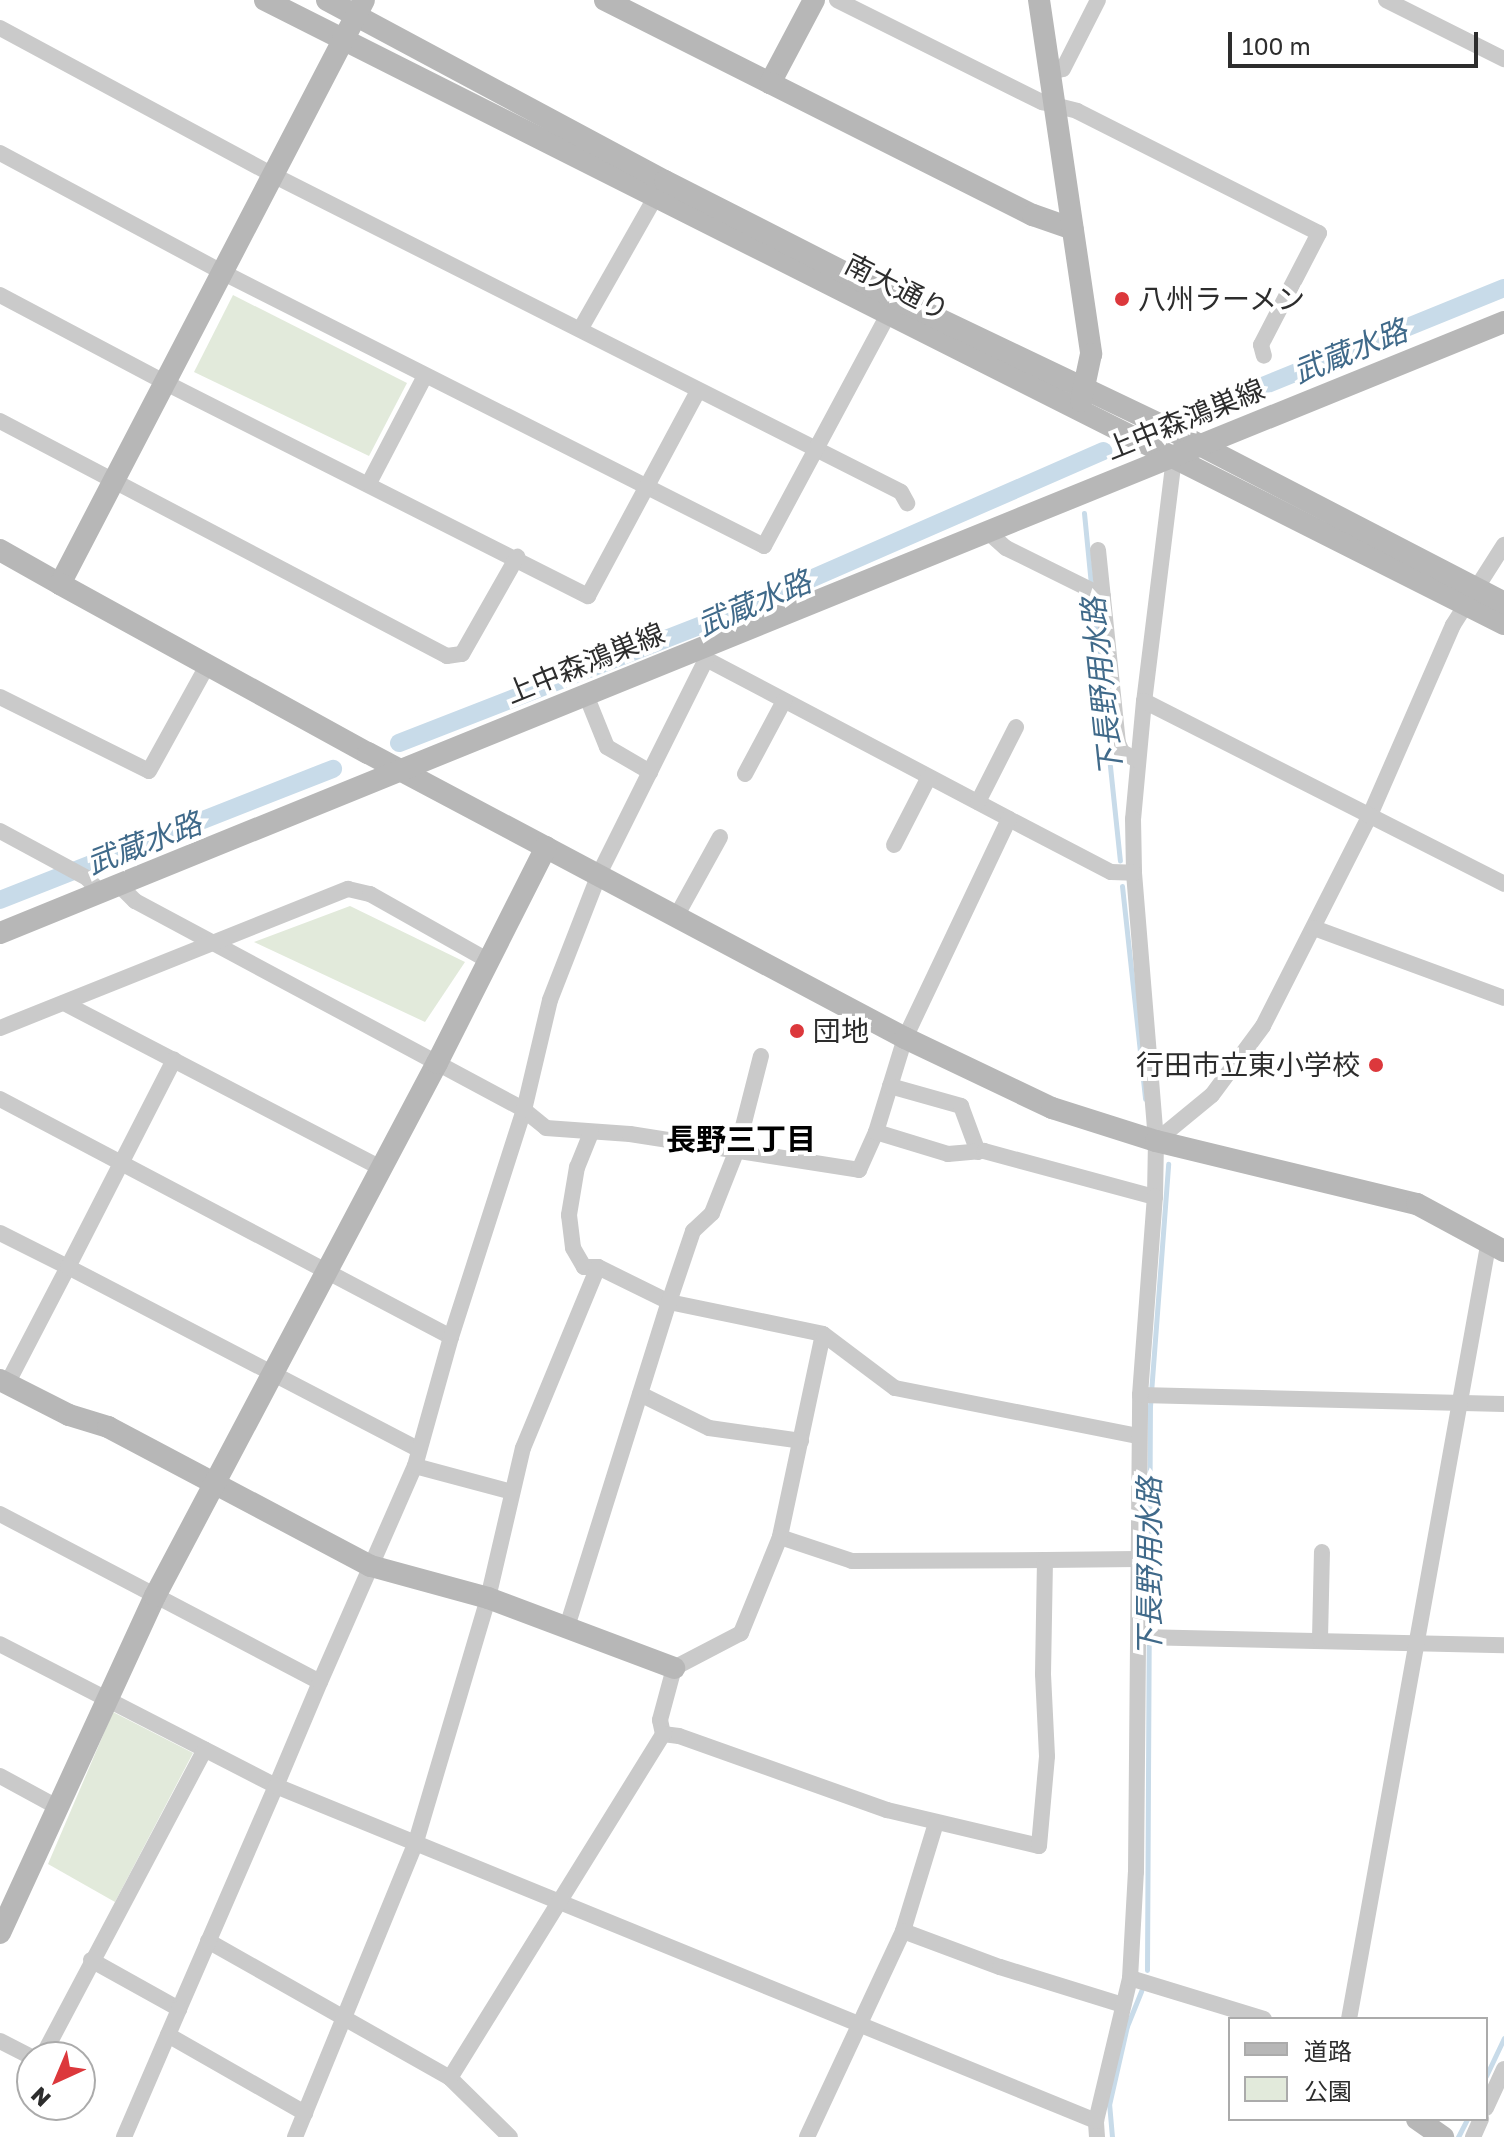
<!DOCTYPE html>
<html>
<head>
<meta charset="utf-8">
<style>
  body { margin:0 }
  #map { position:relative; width:1504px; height:2137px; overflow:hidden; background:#fff; font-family:"Golos Text","Noto Sans JP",sans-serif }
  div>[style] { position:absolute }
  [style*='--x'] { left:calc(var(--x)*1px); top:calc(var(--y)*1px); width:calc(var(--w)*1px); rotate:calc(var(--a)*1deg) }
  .green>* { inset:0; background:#e2eadb }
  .stream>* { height:5px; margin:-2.5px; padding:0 2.5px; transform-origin:2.5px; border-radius:2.5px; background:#c8dbe9 }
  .canal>* { height:18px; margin:-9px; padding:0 9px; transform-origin:9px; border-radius:9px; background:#c8dbe9 }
  .street>* { height:16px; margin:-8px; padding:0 8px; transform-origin:8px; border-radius:8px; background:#cacaca }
  .secondary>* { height:22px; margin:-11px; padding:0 11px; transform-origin:11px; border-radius:11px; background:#b7b7b7 }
  .dots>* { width:22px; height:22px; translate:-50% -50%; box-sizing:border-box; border:4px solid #fff; border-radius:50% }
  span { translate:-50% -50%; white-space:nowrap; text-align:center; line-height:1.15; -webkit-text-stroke:8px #fff; paint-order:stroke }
  .street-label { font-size:28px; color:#2d2d2d }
  .poi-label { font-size:28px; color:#2d2d2d }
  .left { translate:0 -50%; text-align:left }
  .right { translate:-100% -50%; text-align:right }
  .water-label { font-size:30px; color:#406a8a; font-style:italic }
  .neighbourhood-label { font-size:30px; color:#000; font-weight:700 }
  .legend { position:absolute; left:1228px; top:2017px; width:260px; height:104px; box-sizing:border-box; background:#fff; border:2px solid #ababab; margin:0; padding:10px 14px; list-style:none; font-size:24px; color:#2d2d2d }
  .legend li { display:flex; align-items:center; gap:16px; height:40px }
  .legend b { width:40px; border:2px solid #ababab }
  .north { position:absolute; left:16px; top:2041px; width:80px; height:80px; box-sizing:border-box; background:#fff; border:2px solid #ababab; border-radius:50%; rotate:224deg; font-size:22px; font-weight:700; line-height:32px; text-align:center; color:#2d2d2d }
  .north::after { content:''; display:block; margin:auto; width:28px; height:36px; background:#dc383c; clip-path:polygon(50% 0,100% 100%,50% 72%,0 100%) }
  .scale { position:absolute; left:1228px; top:32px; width:250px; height:36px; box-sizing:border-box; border:4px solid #2d2d2d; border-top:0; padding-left:10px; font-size:24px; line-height:28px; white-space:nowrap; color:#2d2d2d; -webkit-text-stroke:6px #fff; paint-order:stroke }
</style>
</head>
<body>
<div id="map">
  <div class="green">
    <div style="clip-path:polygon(233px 295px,407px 383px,369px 456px,194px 372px)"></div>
    <div style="clip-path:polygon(350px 906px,465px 962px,425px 1022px,254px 942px)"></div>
    <div style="clip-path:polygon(113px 1712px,193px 1753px,115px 1902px,48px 1864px)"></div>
  </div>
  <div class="stream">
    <div style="--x:1084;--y:513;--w:72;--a:84.4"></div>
    <div style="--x:1092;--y:595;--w:267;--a:84"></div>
    <div style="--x:1122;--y:886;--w:214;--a:83.8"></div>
    <div style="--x:1147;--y:1970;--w:564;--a:-89.7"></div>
    <div style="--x:1150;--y:1406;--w:243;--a:-85.7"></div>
    <div style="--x:1486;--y:2076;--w:42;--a:-64.7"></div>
    <div style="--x:1112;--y:2137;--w:32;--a:-95"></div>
    <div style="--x:1109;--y:2105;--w:81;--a:-77.2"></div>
    <div style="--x:1127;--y:2026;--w:38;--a:-68"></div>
    <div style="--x:1458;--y:2137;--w:20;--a:-63"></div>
  </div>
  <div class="canal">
    <div style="--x:1196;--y:413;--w:332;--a:-22.1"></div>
    <div style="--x:399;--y:743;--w:361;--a:-21.3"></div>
    <div style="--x:735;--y:612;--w:402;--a:-23.6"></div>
    <div style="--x:0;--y:900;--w:358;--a:-21.5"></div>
  </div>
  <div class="street">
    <div style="--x:837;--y:0;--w:229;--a:26.5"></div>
    <div style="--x:1042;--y:102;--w:36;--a:14"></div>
    <div style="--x:1077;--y:111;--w:271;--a:26.8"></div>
    <div style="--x:1319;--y:233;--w:126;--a:117.4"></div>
    <div style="--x:1261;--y:345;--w:11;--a:75"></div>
    <div style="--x:1386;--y:0;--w:132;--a:26.6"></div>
    <div style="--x:0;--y:28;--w:310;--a:28.3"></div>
    <div style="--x:273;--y:175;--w:703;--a:26.78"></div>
    <div style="--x:901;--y:492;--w:13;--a:61"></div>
    <div style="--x:1051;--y:72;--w:12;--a:-14"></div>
    <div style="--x:1063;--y:69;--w:77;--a:-63.1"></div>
    <div style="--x:0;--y:153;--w:254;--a:28.2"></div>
    <div style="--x:224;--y:273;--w:605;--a:26.82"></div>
    <div style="--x:0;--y:295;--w:188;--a:27.9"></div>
    <div style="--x:166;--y:383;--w:473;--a:26.8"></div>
    <div style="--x:588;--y:596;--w:233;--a:-61.8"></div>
    <div style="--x:581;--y:328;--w:162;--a:-60.4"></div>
    <div style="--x:0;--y:421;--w:505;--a:27.73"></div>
    <div style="--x:447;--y:656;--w:15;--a:-8"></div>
    <div style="--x:462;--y:654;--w:112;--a:-60.4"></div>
    <div style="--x:1174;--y:458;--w:245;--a:97"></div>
    <div style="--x:1144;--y:701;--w:119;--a:95.3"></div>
    <div style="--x:1133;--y:819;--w:54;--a:88.9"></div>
    <div style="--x:1134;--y:873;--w:269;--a:85.3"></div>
    <div style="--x:1156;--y:1141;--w:72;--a:-39.4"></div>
    <div style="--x:1212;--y:1095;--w:86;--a:-53.5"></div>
    <div style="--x:1263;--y:1026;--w:237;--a:-63.1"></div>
    <div style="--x:1370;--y:815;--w:207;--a:-66.4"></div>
    <div style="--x:1453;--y:625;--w:95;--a:-57.5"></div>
    <div style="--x:369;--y:483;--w:121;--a:-62.4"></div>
    <div style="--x:988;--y:532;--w:24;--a:42"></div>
    <div style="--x:1006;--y:548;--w:108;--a:26.3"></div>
    <div style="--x:764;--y:546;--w:275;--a:-61.8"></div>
    <div style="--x:1098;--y:550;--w:194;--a:84.1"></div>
    <div style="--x:1118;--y:743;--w:10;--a:66"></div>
    <div style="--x:1122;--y:752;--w:17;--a:28"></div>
    <div style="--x:703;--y:649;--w:10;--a:73"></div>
    <div style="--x:706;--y:659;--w:343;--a:27.8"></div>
    <div style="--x:1009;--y:819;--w:115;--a:27.5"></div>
    <div style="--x:1111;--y:872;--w:23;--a:2"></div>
    <div style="--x:586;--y:695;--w:56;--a:68"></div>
    <div style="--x:607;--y:747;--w:50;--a:30.2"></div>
    <div style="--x:0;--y:697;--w:166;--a:26.4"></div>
    <div style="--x:149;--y:771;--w:120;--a:-61.1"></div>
    <div style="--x:1144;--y:701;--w:404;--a:26.9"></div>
    <div style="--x:745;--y:774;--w:83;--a:-61.9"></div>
    <div style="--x:978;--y:802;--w:84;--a:-63.1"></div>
    <div style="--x:0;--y:831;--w:99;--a:28.4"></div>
    <div style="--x:87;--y:878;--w:19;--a:47"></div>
    <div style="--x:894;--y:845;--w:76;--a:-62.8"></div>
    <div style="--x:119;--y:885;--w:23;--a:45"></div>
    <div style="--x:135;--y:901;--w:442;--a:28.2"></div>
    <div style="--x:524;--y:1110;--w:28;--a:39"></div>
    <div style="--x:546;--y:1128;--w:84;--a:4.1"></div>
    <div style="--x:630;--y:1134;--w:232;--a:8.9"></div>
    <div style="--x:859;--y:1170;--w:42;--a:-65.9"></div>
    <div style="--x:876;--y:1132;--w:98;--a:-72.9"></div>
    <div style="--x:905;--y:1038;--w:242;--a:-64.6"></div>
    <div style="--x:677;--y:915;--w:89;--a:-61.1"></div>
    <div style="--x:1314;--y:928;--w:202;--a:20.2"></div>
    <div style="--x:64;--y:1003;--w:357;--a:27.5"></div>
    <div style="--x:0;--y:1028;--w:375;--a:-21.8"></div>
    <div style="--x:348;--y:889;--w:23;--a:13"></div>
    <div style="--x:370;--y:894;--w:137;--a:29.4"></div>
    <div style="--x:890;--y:1086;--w:74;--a:15.7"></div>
    <div style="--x:961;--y:1106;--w:49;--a:69.7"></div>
    <div style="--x:0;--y:1099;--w:510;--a:27.82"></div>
    <div style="--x:876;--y:1132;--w:75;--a:17"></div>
    <div style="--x:948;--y:1154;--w:36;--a:-5"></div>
    <div style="--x:984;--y:1151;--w:177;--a:15.1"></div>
    <div style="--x:1155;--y:1197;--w:56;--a:-89"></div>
    <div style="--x:591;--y:1133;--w:37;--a:112"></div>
    <div style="--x:577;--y:1167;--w:49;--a:99.5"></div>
    <div style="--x:569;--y:1215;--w:33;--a:83"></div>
    <div style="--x:573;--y:1248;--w:22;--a:60"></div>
    <div style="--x:584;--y:1267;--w:14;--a:0"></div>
    <div style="--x:598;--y:1267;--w:79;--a:26.2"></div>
    <div style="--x:669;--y:1302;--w:157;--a:11.7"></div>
    <div style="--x:823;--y:1334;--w:208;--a:102"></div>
    <div style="--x:780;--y:1537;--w:76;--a:18.4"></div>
    <div style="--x:852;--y:1561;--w:193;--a:-0.3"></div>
    <div style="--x:0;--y:1233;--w:76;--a:26.6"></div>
    <div style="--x:68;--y:1267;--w:233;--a:-62.9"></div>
    <div style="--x:823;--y:1334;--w:90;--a:36.9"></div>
    <div style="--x:895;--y:1388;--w:248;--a:11.2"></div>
    <div style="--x:7;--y:1384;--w:132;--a:-62.5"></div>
    <div style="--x:68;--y:1267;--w:394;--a:27.5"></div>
    <div style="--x:640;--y:1394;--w:77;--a:26.2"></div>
    <div style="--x:709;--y:1428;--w:93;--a:8"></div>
    <div style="--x:1140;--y:1395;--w:364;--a:1.4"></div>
    <div style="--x:415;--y:1466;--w:100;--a:15"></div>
    <div style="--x:0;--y:1514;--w:361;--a:27.7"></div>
    <div style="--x:320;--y:1682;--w:113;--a:112.9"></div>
    <div style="--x:276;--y:1786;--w:310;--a:-152.8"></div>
    <div style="--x:780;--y:1537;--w:104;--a:112.1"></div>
    <div style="--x:741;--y:1633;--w:76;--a:152.4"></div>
    <div style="--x:674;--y:1668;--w:54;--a:105.1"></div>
    <div style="--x:660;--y:1720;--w:14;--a:78"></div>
    <div style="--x:663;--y:1734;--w:16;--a:7"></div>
    <div style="--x:679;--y:1736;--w:221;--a:19.6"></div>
    <div style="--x:887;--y:1810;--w:156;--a:13.3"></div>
    <div style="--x:1039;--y:1846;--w:90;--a:-84.9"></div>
    <div style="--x:1047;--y:1756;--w:82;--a:-92.8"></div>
    <div style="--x:1043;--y:1674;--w:114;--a:-89"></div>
    <div style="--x:1045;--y:1560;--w:92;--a:-0.6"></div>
    <div style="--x:566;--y:1630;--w:344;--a:-72.6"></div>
    <div style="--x:669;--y:1302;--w:75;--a:-71.3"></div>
    <div style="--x:693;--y:1231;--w:26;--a:-43"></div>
    <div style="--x:712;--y:1213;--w:68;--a:-68.4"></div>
    <div style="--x:737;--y:1150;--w:97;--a:-75.7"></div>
    <div style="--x:1139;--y:1637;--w:365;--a:1.3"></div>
    <div style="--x:1320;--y:1639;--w:87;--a:-88.7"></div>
    <div style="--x:320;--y:1682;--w:236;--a:-66.3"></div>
    <div style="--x:415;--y:1466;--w:134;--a:-74.4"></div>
    <div style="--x:451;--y:1337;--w:238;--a:-72.2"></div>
    <div style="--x:524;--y:1110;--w:113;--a:-76.7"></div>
    <div style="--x:550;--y:1000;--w:135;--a:-68.7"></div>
    <div style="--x:599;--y:874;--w:240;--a:-63.5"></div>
    <div style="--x:0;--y:1776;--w:67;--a:28.5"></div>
    <div style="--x:936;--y:1823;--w:113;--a:107"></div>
    <div style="--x:903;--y:1931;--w:103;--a:20.4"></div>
    <div style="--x:1000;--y:1967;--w:129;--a:17.2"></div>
    <div style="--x:208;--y:1941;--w:278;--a:29.5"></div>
    <div style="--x:450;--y:2078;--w:84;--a:44.5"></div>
    <div style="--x:91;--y:1960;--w:101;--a:29.1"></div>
    <div style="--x:179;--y:2009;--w:243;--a:-66.5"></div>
    <div style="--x:276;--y:1786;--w:886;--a:22.22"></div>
    <div style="--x:1130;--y:1978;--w:140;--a:17"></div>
    <div style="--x:1349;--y:2019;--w:791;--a:-79.81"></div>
    <div style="--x:168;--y:2035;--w:158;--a:29.7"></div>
    <div style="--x:0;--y:2041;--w:36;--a:27"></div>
    <div style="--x:42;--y:2057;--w:348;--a:-62.1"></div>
    <div style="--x:450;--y:2078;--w:405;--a:-58.2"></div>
    <div style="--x:1486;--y:2108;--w:43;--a:-65.2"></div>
    <div style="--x:124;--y:2137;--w:139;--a:-66.7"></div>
    <div style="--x:295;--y:2137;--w:316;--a:-67.7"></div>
    <div style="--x:415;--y:1845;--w:258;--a:-73.5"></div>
    <div style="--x:488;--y:1598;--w:154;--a:-76.9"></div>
    <div style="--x:523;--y:1448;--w:196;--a:-67.5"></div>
    <div style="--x:807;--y:2137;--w:227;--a:-65"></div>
    <div style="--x:1097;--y:2137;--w:16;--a:-94"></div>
    <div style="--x:1096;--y:2121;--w:147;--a:-76.6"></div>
    <div style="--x:1130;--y:1978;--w:106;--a:-86.8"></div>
    <div style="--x:1136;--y:1872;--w:477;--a:-89.5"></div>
    <div style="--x:1140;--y:1395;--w:199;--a:-85.7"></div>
    <div style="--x:1473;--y:2137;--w:20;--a:-66"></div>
  </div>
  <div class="secondary">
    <div style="--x:265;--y:0;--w:1387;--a:26.73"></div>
    <div style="--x:327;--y:0;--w:383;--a:28.2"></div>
    <div style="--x:665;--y:181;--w:260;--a:27"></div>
    <div style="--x:897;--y:299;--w:299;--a:25.5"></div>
    <div style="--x:1167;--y:428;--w:380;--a:27.4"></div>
    <div style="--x:605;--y:0;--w:185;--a:26.7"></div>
    <div style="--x:814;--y:0;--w:94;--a:117.9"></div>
    <div style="--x:770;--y:83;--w:294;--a:26.7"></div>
    <div style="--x:1033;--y:215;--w:42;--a:19.3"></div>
    <div style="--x:1039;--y:0;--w:358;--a:81.6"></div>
    <div style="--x:1091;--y:354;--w:48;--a:102"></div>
    <div style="--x:0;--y:550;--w:69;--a:29.5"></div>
    <div style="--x:60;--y:584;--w:658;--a:-62.5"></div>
    <div style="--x:60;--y:584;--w:351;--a:28.8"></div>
    <div style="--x:368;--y:753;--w:608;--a:27.96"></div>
    <div style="--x:905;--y:1038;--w:163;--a:25.5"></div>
    <div style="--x:1052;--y:1108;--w:109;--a:17.6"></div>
    <div style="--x:1156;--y:1141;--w:268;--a:13.6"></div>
    <div style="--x:1417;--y:1204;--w:99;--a:28.4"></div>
    <div style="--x:0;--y:933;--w:1623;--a:-22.11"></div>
    <div style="--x:0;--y:1380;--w:77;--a:26.9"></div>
    <div style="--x:69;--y:1415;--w:41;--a:17.1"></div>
    <div style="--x:108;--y:1427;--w:297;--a:27.9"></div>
    <div style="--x:371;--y:1566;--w:121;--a:15.3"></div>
    <div style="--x:488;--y:1598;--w:199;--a:20.6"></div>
    <div style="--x:0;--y:1933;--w:371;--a:-65.3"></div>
    <div style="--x:155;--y:1596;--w:603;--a:-62.12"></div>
    <div style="--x:437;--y:1063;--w:242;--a:-63.2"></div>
    <div style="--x:1417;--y:2119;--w:32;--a:35"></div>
  </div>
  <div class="dots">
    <div style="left:1122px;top:299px;background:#dc383c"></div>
    <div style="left:797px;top:1031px;background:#dc383c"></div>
    <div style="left:1376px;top:1065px;background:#dc383c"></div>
  </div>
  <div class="street-label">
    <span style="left:897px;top:287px;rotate:27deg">南大通り</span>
    <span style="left:1185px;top:419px;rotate:-22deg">上中森鴻巣線</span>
    <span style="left:585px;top:663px;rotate:-22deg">上中森鴻巣線</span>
  </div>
  <div class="poi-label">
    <span class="left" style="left:1138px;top:299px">八州ラーメン</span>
    <span class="left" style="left:813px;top:1031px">団地</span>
    <span class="right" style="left:1360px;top:1065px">行田市立東小学校</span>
  </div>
  <div class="water-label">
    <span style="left:1350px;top:351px;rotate:-22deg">武蔵水路</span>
    <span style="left:754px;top:603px;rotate:-23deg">武蔵水路</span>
    <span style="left:1102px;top:687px;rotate:-96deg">下長野用水路</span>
    <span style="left:144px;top:843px;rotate:-21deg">武蔵水路</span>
    <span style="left:1149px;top:1567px;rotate:-90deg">下長野用水路</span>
  </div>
  <div class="neighbourhood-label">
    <span style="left:741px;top:1139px">長野三丁目</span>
  </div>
  <ul class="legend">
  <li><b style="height:10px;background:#b7b7b7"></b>道路</li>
  <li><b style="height:22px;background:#e2eadb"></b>公園</li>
  </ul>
  <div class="north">N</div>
  <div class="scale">100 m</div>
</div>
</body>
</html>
